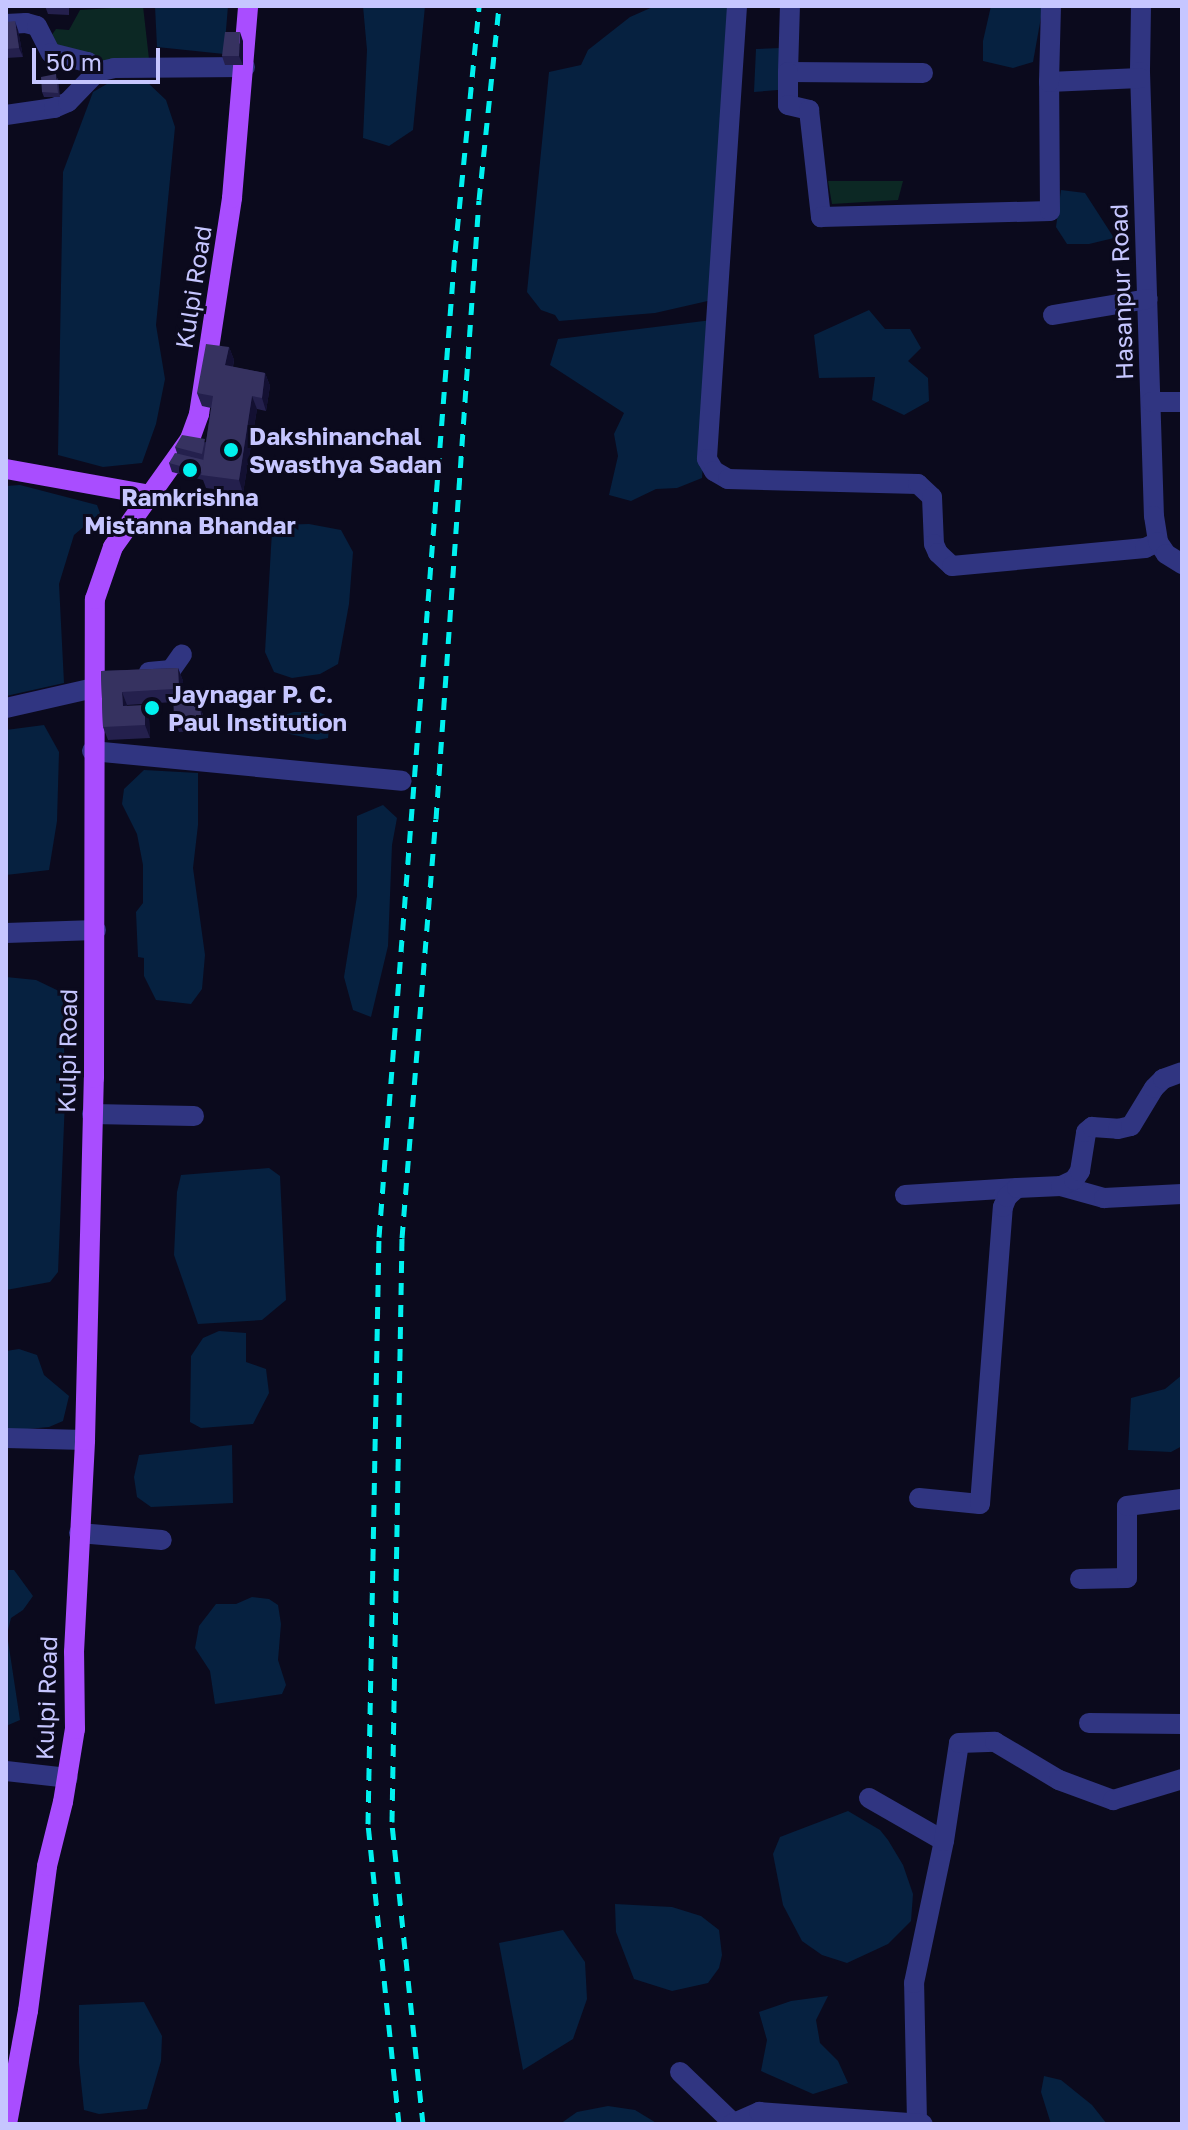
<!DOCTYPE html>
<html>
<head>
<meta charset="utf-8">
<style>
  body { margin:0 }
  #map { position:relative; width:1188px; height:2130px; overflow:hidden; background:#0b0a1d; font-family:"Golos Text",sans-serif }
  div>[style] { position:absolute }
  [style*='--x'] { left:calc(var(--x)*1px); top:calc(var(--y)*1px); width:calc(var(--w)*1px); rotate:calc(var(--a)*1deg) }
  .green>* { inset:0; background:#0c2824 }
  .water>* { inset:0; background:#062140 }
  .minor>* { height:20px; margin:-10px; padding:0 10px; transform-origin:10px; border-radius:10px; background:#303581 }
  .major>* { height:20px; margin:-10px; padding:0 10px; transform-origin:10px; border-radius:10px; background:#a94dff }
  .rail>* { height:5px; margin-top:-2.5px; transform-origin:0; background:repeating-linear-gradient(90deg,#00f1ef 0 12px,transparent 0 22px) }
  .wall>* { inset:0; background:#24204d }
  .shaded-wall>* { inset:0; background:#131032 }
  .building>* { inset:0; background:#363260 }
  .dots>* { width:22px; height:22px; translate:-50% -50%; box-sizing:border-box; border:4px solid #0b0a1d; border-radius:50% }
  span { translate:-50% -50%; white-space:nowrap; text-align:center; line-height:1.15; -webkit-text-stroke:6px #0b0a1d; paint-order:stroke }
  .street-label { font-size:24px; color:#c6c6ff }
  .poi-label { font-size:24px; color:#c6c6ff; font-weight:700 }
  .left { translate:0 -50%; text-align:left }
  .frame { position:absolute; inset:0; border:8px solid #c6c6ff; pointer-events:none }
  .scale { position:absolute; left:32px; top:48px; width:128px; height:36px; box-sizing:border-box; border:4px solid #c6c6ff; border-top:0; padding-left:10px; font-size:24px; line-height:28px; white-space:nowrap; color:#c6c6ff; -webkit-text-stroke:6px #0b0a1d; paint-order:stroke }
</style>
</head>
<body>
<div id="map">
  <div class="green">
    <div style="clip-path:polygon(143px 6px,149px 59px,103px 61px,57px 49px,51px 36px,56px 29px,69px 30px,80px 10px)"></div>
    <div style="clip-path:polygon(828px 181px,903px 181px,898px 200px,832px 204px)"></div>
  </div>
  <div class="water">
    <div style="clip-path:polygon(155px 6px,228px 6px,224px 54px,157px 47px)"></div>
    <div style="clip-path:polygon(363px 6px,425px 6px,413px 130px,389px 146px,363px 138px,367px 50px)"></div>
    <div style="clip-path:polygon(655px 6px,732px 6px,712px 300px,655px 313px,559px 321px,555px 315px,541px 310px,527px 292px,549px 72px,581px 65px,588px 50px,630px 17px)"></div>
    <div style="clip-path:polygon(991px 6px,1043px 6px,1033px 62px,1013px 68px,983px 61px,983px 41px)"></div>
    <div style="clip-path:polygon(780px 48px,778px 90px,754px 92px,756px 49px)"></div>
    <div style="clip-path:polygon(112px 81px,146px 81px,166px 100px,175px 127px,156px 325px,165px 379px,156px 424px,142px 463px,103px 467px,58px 455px,63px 172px,93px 92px)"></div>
    <div style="clip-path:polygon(1061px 190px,1085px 193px,1114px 238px,1089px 244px,1067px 244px,1056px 227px)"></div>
    <div style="clip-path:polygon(869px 310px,885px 329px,910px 329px,921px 348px,908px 361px,928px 378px,929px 401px,904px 415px,872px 400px,875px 377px,819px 378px,814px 335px)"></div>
    <div style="clip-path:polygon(712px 320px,702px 478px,677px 488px,656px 489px,631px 501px,609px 495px,618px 456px,614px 434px,624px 413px,550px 365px,558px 339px)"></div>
    <div style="clip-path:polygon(20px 485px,97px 505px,100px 513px,74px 535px,59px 584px,64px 683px,6px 696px,6px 486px)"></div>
    <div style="clip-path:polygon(309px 524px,341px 530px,353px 552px,349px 604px,338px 664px,320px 674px,292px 678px,274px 672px,265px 652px,272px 531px,279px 525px)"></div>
    <div style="clip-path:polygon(294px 712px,318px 712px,330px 717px,328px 738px,317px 740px,276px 731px,278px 717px)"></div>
    <div style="clip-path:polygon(44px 725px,59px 752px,57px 821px,49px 870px,6px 875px,6px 730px)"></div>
    <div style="clip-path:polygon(144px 770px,198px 773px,198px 825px,193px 868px,205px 955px,202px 989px,191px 1004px,156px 1000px,144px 976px,144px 958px,138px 957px,136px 912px,143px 903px,143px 865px,137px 834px,122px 804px,124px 789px)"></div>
    <div style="clip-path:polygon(383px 805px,397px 818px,392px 845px,388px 946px,371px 1017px,353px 1010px,344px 977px,357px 896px,357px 816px)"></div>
    <div style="clip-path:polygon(6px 977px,36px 980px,63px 993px,65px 1099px,58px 1272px,50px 1282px,6px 1290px)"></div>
    <div style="clip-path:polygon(269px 1168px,280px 1176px,286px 1300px,262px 1320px,198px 1324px,174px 1255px,177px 1192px,181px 1175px)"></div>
    <div style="clip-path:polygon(219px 1331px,246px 1333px,246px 1362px,266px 1369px,269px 1393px,253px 1424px,201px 1428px,190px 1422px,191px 1356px,203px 1338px)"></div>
    <div style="clip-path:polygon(19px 1349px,37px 1355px,44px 1375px,69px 1396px,63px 1421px,49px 1427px,6px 1431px,6px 1351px)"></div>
    <div style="clip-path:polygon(1182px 1375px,1182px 1446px,1171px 1452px,1128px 1450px,1131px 1398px,1165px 1389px)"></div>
    <div style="clip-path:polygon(232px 1445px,233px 1503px,151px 1507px,137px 1497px,134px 1477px,139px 1455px)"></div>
    <div style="clip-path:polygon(6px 1570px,14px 1570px,33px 1596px,23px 1610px,11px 1618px,7px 1634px,20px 1720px,6px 1726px)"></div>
    <div style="clip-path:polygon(252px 1597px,269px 1599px,278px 1605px,281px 1624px,278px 1660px,286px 1685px,282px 1694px,215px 1704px,210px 1671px,195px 1648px,199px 1626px,216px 1604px,236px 1604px)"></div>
    <div style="clip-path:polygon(848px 1811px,880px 1830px,888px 1840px,903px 1865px,913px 1894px,911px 1921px,888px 1944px,847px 1963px,822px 1955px,802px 1941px,783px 1905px,773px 1854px,780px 1837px)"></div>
    <div style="clip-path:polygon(615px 1904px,672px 1907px,701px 1916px,719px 1930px,722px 1955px,719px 1968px,708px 1983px,672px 1991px,634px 1979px,616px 1932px)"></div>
    <div style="clip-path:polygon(563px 1930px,585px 1962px,587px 1999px,573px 2039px,523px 2070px,499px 1943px)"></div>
    <div style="clip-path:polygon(828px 1996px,816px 2020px,820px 2043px,838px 2061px,848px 2083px,813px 2094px,761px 2071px,767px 2040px,759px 2012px,791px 2001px)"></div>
    <div style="clip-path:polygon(144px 2002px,162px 2036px,161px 2061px,147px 2109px,99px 2114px,84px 2110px,79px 2063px,79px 2005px)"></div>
    <div style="clip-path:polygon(1044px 2076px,1061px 2080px,1092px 2105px,1107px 2124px,1051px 2124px,1041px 2092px)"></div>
    <div style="clip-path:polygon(608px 2106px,635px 2110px,658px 2124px,560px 2124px,577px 2112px)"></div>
  </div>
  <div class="minor">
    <div style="--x:737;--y:6;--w:454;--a:93.8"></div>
    <div style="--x:707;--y:459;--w:14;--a:60"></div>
    <div style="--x:714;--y:471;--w:16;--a:30"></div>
    <div style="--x:728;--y:479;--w:190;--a:1.5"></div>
    <div style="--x:918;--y:484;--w:19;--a:43"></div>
    <div style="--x:932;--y:497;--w:47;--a:87.6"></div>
    <div style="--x:934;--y:544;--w:10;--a:66"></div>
    <div style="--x:938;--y:553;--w:19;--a:43"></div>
    <div style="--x:952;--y:566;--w:194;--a:-5.3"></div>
    <div style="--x:1145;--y:548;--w:14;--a:-25"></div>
    <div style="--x:1141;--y:6;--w:66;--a:90.9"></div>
    <div style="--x:1140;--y:72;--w:444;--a:88.2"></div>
    <div style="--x:1154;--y:516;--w:26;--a:81"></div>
    <div style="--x:1158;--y:542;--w:14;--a:56"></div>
    <div style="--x:1166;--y:554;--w:19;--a:32"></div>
    <div style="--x:6;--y:24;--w:20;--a:-3"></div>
    <div style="--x:26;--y:23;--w:11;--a:15"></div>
    <div style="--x:37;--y:26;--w:30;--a:63"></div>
    <div style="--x:51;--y:53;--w:38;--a:14"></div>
    <div style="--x:88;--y:62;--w:13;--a:48"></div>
    <div style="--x:788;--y:72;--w:66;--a:-88.3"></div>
    <div style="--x:923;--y:73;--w:135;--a:-179.6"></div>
    <div style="--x:788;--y:72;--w:33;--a:90"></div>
    <div style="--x:788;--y:105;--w:22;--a:13"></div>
    <div style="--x:809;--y:110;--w:108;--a:83.6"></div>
    <div style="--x:821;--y:217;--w:229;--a:-1.5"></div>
    <div style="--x:1050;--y:211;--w:129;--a:-90.4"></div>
    <div style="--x:1049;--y:82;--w:91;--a:-2.5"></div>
    <div style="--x:1049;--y:82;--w:76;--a:-88.5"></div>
    <div style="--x:6;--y:115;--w:49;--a:-8.3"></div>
    <div style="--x:54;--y:108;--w:15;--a:-23"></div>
    <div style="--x:68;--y:102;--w:42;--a:-46"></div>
    <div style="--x:97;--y:72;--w:17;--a:-13"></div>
    <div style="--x:114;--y:68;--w:131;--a:-0.4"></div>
    <div style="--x:1053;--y:315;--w:96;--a:-9.6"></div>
    <div style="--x:1151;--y:402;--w:31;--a:0"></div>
    <div style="--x:149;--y:672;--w:22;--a:-5"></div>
    <div style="--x:171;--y:670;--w:19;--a:-55"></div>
    <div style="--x:6;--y:708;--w:89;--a:-12.9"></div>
    <div style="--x:92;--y:751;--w:311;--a:5.5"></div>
    <div style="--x:6;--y:933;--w:90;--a:-1.9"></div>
    <div style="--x:92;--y:1114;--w:102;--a:1.1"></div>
    <div style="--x:1061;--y:1186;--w:45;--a:15.6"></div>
    <div style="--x:1104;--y:1198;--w:78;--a:-2.9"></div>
    <div style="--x:905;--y:1195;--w:112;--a:-3.6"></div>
    <div style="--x:6;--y:1438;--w:79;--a:1.5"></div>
    <div style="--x:919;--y:1498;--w:61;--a:5.6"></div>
    <div style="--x:980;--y:1504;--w:298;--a:-85.6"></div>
    <div style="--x:1003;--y:1207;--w:11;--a:-68"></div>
    <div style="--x:1007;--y:1197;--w:13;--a:-42"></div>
    <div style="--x:1017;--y:1188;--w:44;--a:-2.6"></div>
    <div style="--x:1061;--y:1186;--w:14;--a:-25"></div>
    <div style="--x:1074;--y:1180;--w:11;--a:-56"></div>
    <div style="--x:1080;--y:1171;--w:39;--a:-81"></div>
    <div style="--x:1086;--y:1132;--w:8;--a:-40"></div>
    <div style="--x:1092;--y:1127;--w:26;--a:4"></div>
    <div style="--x:1118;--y:1129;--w:13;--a:-13"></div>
    <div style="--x:1131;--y:1126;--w:44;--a:-58.8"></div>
    <div style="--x:1154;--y:1088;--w:13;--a:-45"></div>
    <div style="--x:1163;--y:1079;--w:20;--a:-20"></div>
    <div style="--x:79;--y:1533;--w:83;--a:4.8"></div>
    <div style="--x:1080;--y:1579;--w:47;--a:-1.2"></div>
    <div style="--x:1127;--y:1578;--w:72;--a:-90"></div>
    <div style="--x:1127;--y:1506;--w:55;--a:-7.3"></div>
    <div style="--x:1089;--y:1723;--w:93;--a:0.6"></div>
    <div style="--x:6;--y:1771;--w:62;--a:6.4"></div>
    <div style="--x:869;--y:1798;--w:86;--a:29.8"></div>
    <div style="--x:680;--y:2072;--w:74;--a:43.9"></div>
    <div style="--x:917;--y:2122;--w:139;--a:-91.2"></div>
    <div style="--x:914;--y:1983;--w:145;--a:-78.1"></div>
    <div style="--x:944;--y:1841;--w:99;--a:-81.3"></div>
    <div style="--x:959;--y:1743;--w:36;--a:-2"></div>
    <div style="--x:995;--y:1742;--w:74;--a:30.7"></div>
    <div style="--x:1059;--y:1780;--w:58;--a:20.3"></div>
    <div style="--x:1113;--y:1800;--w:72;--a:-16.9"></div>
    <div style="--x:732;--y:2124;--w:30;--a:-24"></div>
    <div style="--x:759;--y:2112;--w:164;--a:4.2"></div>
  </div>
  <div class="major">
    <div style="--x:6;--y:469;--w:147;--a:10.2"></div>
    <div style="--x:7;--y:2124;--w:115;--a:-79.5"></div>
    <div style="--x:28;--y:2011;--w:146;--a:-82.5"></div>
    <div style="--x:47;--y:1866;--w:66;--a:-76"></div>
    <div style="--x:63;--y:1802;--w:74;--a:-80.7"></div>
    <div style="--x:75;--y:1729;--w:77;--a:-90.7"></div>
    <div style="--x:74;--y:1652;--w:212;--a:-87"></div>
    <div style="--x:85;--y:1440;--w:362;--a:-88.6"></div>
    <div style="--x:94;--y:1078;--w:479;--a:-89.9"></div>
    <div style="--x:95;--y:599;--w:55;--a:-70.9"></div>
    <div style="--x:113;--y:547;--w:133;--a:-54.5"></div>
    <div style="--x:190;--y:439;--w:27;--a:-70"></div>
    <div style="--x:199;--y:414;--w:219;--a:-81.3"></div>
    <div style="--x:232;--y:198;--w:193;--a:-85.2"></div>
  </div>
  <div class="rail">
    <div style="--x:399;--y:2124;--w:302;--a:-95.9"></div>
    <div style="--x:368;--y:1824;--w:587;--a:-88.93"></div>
    <div style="--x:379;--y:1237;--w:988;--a:-85.59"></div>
    <div style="--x:455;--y:252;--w:247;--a:-84.4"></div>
    <div style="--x:423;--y:2124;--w:304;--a:-95.9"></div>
    <div style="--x:392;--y:1822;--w:584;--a:-89.02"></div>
    <div style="--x:402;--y:1238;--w:420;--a:-85.4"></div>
    <div style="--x:436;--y:819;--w:620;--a:-86.03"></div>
    <div style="--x:479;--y:200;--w:195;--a:-84.1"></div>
  </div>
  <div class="wall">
    <div style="clip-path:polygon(45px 6px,69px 6px,69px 15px,48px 14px)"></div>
    <div style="clip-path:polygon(6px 22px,18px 30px,23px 57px,6px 58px)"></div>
    <div style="clip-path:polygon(243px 41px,243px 65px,225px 65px,222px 56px)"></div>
    <div style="clip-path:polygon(58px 78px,60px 97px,44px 97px,42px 92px)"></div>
    <div style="clip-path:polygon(229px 347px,234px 360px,233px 367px,265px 373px,270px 386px,266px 411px,257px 409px,243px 493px,206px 488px,203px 480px,172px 472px,169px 463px,177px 453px,175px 447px,206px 442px,211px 408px,202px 406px,197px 393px)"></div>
    <div style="clip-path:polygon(178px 668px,183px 681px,183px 689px,198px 702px,198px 707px,200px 707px,205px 720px,206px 730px,179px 732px,174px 719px,174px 702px,127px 705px,127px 706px,149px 718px,150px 738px,108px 740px,103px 727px,101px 671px)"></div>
  </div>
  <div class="shaded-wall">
    <div style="clip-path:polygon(15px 21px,18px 30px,23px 57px,19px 48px)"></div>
    <div style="clip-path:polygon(240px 32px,243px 41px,243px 65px,239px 56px)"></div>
    <div style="clip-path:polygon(229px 347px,234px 360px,230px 378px,225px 365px)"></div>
    <div style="clip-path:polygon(265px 373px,270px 386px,266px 411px,262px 398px)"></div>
    <div style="clip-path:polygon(252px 396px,257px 409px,243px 493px,239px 480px)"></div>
    <div style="clip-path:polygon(178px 668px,183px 681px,184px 702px,179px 689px)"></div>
    <div style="clip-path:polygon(193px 689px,198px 702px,198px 718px,194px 707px)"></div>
    <div style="clip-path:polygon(122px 692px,127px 705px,128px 719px,123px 706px)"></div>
    <div style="clip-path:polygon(145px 705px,149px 718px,150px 738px,145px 725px)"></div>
    <div style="clip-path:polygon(200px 707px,205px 720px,206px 730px,201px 717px)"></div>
  </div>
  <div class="building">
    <div style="clip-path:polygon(15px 21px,19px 48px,6px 49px,6px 22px)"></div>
    <div style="clip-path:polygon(225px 32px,240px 32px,239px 56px,222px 56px)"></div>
    <div style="clip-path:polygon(56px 74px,58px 93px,42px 92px,41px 77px)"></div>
    <div style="clip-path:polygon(206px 344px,229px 347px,225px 365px,265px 373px,262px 398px,252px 396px,239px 480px,201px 475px,213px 396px,197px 393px)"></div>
    <div style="clip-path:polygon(182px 435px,205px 439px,202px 454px,175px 447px)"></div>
    <div style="clip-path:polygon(175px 453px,204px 460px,202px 472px,169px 463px)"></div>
    <div style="clip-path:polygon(178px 668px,179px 689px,193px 689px,194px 707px,200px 707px,201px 717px,174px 719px,173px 689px,122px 692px,123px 706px,145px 705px,145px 725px,103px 727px,101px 671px)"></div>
  </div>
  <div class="dots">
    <div style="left:231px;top:450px;background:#00f1ef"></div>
    <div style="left:190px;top:470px;background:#00f1ef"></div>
    <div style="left:152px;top:708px;background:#00f1ef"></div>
  </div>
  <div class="street-label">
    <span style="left:193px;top:287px;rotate:-81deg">Kulpi Road</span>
    <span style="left:1121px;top:292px;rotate:-92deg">Hasanpur Road</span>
    <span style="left:67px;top:1051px;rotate:-89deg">Kulpi Road</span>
    <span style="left:46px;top:1698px;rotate:-88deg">Kulpi Road</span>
  </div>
  <div class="poi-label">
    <span class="left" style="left:249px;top:450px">Dakshinanchal<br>Swasthya Sadan</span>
    <span style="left:190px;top:511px">Ramkrishna<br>Mistanna Bhandar</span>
    <span class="left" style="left:168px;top:708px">Jaynagar P. C.<br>Paul Institution</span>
  </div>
  <div class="frame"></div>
  <div class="scale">50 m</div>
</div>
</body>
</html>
